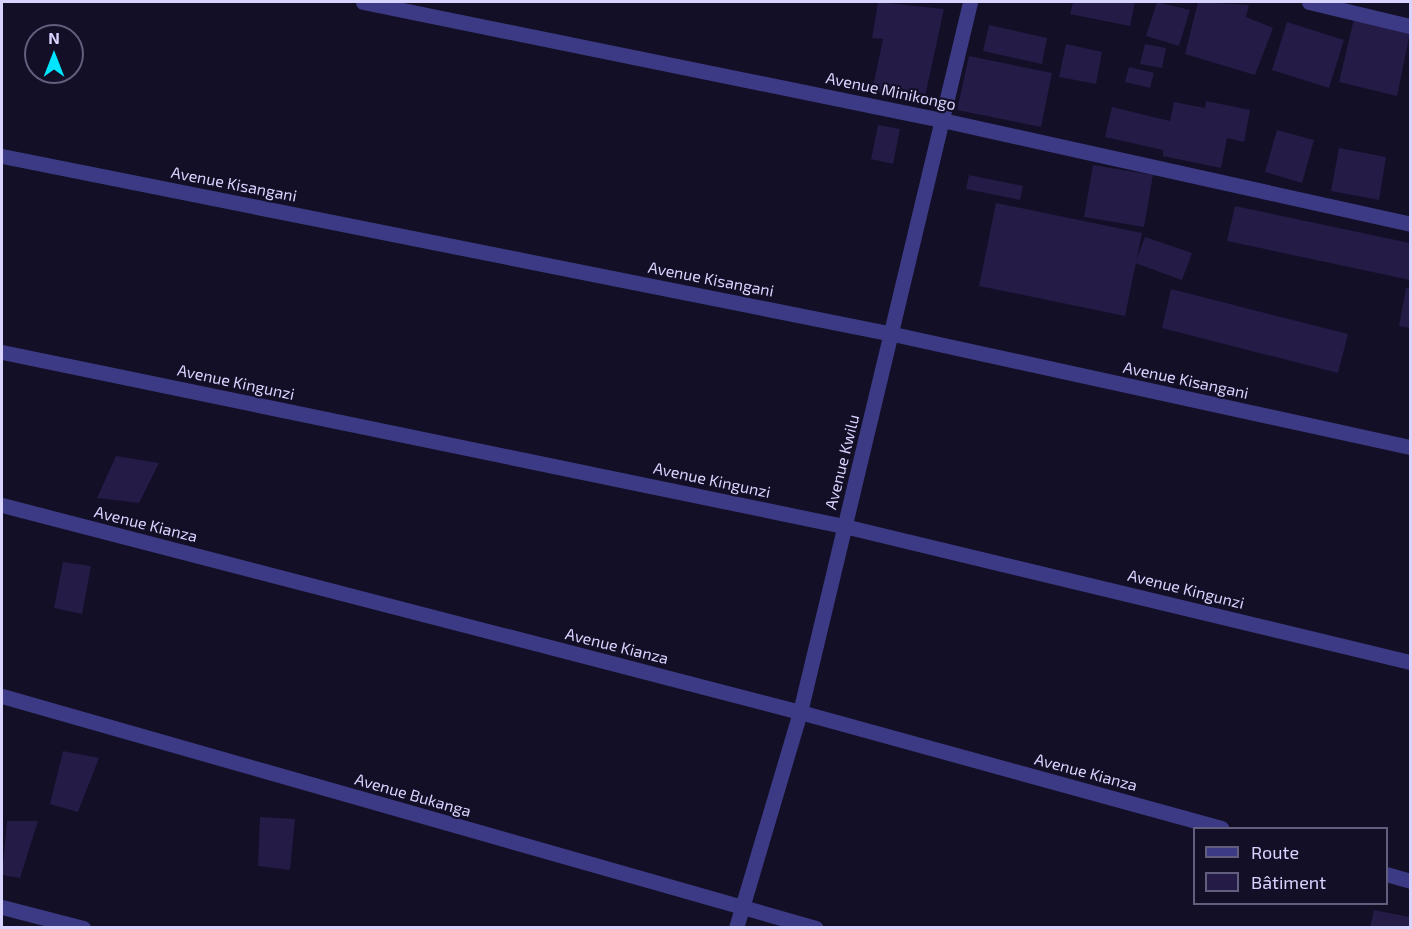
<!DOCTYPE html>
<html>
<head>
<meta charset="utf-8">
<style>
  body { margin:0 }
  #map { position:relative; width:1412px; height:929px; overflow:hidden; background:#130f26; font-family:"Exo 2",sans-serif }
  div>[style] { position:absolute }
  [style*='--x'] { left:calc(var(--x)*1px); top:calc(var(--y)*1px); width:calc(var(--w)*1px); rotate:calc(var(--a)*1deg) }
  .building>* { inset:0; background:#241b47 }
  .minor>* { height:15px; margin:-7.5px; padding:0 7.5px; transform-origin:7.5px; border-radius:7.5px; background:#3d3a85 }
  span { translate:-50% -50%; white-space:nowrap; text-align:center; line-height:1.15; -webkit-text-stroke:4.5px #130f26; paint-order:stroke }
  .street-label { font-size:16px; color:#d9d4ff }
  .frame { position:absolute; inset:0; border:3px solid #d9d4ff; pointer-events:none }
  .legend { position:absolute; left:1193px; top:827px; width:195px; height:78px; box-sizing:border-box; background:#130f26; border:2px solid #625e7d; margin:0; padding:8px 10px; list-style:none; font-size:18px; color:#d9d4ff }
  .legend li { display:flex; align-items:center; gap:12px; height:30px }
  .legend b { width:30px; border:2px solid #625e7d }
  .north { position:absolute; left:24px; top:24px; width:60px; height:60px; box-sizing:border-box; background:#130f26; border:2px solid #625e7d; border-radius:50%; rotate:0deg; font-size:16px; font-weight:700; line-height:24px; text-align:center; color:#d9d4ff }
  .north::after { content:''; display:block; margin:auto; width:21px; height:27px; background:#00e5ff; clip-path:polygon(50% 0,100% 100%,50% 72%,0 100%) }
</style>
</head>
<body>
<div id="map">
  <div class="building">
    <div style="clip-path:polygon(878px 2px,944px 9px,924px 101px,872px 91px,883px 39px,872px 38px)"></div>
    <div style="clip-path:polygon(1073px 2px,1135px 2px,1130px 26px,1070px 14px)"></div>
    <div style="clip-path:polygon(1157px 2px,1190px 10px,1179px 46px,1146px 36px)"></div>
    <div style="clip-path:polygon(1198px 2px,1249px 5px,1246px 17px,1273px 28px,1255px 75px,1185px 54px)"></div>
    <div style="clip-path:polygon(1354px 19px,1410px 33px,1397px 96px,1339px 82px)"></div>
    <div style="clip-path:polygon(1287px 22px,1344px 40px,1329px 88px,1272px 70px)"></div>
    <div style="clip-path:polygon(989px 25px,1047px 38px,1042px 64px,983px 51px)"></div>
    <div style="clip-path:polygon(1066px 44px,1102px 52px,1096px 84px,1059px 77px)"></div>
    <div style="clip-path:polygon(1145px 44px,1166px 48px,1162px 68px,1140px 64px)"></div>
    <div style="clip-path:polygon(969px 56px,1052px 73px,1041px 127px,957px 110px)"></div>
    <div style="clip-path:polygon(1129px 67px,1154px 73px,1150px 88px,1125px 82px)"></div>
    <div style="clip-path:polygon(1206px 101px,1250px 110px,1244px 142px,1227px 138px,1221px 168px,1163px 156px,1163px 150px,1105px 137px,1112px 107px,1170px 121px,1174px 102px,1205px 108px)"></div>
    <div style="clip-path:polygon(878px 125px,900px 129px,893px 164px,871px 159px)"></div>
    <div style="clip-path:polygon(1277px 130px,1314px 140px,1302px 183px,1265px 172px)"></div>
    <div style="clip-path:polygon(1339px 148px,1386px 157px,1379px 200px,1331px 191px)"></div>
    <div style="clip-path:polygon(1093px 165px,1153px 175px,1144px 227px,1084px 217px)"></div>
    <div style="clip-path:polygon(969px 175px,1023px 186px,1020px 200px,966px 189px)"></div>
    <div style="clip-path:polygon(996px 203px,1142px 233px,1125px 316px,979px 286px)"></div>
    <div style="clip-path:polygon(1235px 206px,1410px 243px,1410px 280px,1227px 241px)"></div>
    <div style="clip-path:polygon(1145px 237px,1192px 253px,1182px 280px,1135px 263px)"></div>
    <div style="clip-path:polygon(1406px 288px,1410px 289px,1410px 328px,1399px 326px)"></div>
    <div style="clip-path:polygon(1171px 289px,1348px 334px,1338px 373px,1162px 328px)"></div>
    <div style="clip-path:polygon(116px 456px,159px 463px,139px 503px,97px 498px)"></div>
    <div style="clip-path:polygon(63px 562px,91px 566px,82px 614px,54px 608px)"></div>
    <div style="clip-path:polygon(63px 751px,99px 758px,78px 812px,50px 804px)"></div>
    <div style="clip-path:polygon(260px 817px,295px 819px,290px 870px,258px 866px)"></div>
    <div style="clip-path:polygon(7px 821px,38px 821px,20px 878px,2px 875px)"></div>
    <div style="clip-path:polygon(1374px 910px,1410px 917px,1410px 927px,1370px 927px)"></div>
  </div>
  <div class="minor">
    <div style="--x:363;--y:2;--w:591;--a:11.52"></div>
    <div style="--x:942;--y:120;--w:479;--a:12.5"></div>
    <div style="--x:1309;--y:2;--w:104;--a:13.4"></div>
    <div style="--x:2;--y:156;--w:909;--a:11.3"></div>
    <div style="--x:893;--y:334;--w:529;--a:12.33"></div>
    <div style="--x:2;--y:352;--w:860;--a:11.68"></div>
    <div style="--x:844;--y:526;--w:582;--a:13.51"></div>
    <div style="--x:2;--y:505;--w:824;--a:14.54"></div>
    <div style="--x:800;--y:712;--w:437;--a:15.4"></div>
    <div style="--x:2;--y:696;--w:846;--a:15.91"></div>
    <div style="--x:1386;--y:874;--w:25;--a:16"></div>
    <div style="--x:2;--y:907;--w:84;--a:14.5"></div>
    <div style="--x:736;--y:928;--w:225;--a:-73.5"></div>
    <div style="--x:800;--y:712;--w:730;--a:-76.53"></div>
  </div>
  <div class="street-label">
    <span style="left:891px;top:91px;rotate:12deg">Avenue Minikongo</span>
    <span style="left:234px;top:184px;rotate:11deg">Avenue Kisangani</span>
    <span style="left:711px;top:279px;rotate:11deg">Avenue Kisangani</span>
    <span style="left:1186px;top:380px;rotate:12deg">Avenue Kisangani</span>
    <span style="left:236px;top:382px;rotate:12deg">Avenue Kingunzi</span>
    <span style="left:842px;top:462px;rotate:-76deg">Avenue Kwilu</span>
    <span style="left:712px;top:480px;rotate:12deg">Avenue Kingunzi</span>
    <span style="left:146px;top:524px;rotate:14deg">Avenue Kianza</span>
    <span style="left:1186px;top:589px;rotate:14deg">Avenue Kingunzi</span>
    <span style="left:617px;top:646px;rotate:14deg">Avenue Kianza</span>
    <span style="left:1086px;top:772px;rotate:15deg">Avenue Kianza</span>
    <span style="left:413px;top:795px;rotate:16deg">Avenue Bukanga</span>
  </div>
  <div class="frame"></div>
  <ul class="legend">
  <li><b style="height:8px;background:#3d3a85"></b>Route</li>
  <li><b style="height:16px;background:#241b47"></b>Bâtiment</li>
  </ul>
  <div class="north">N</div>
</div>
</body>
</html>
